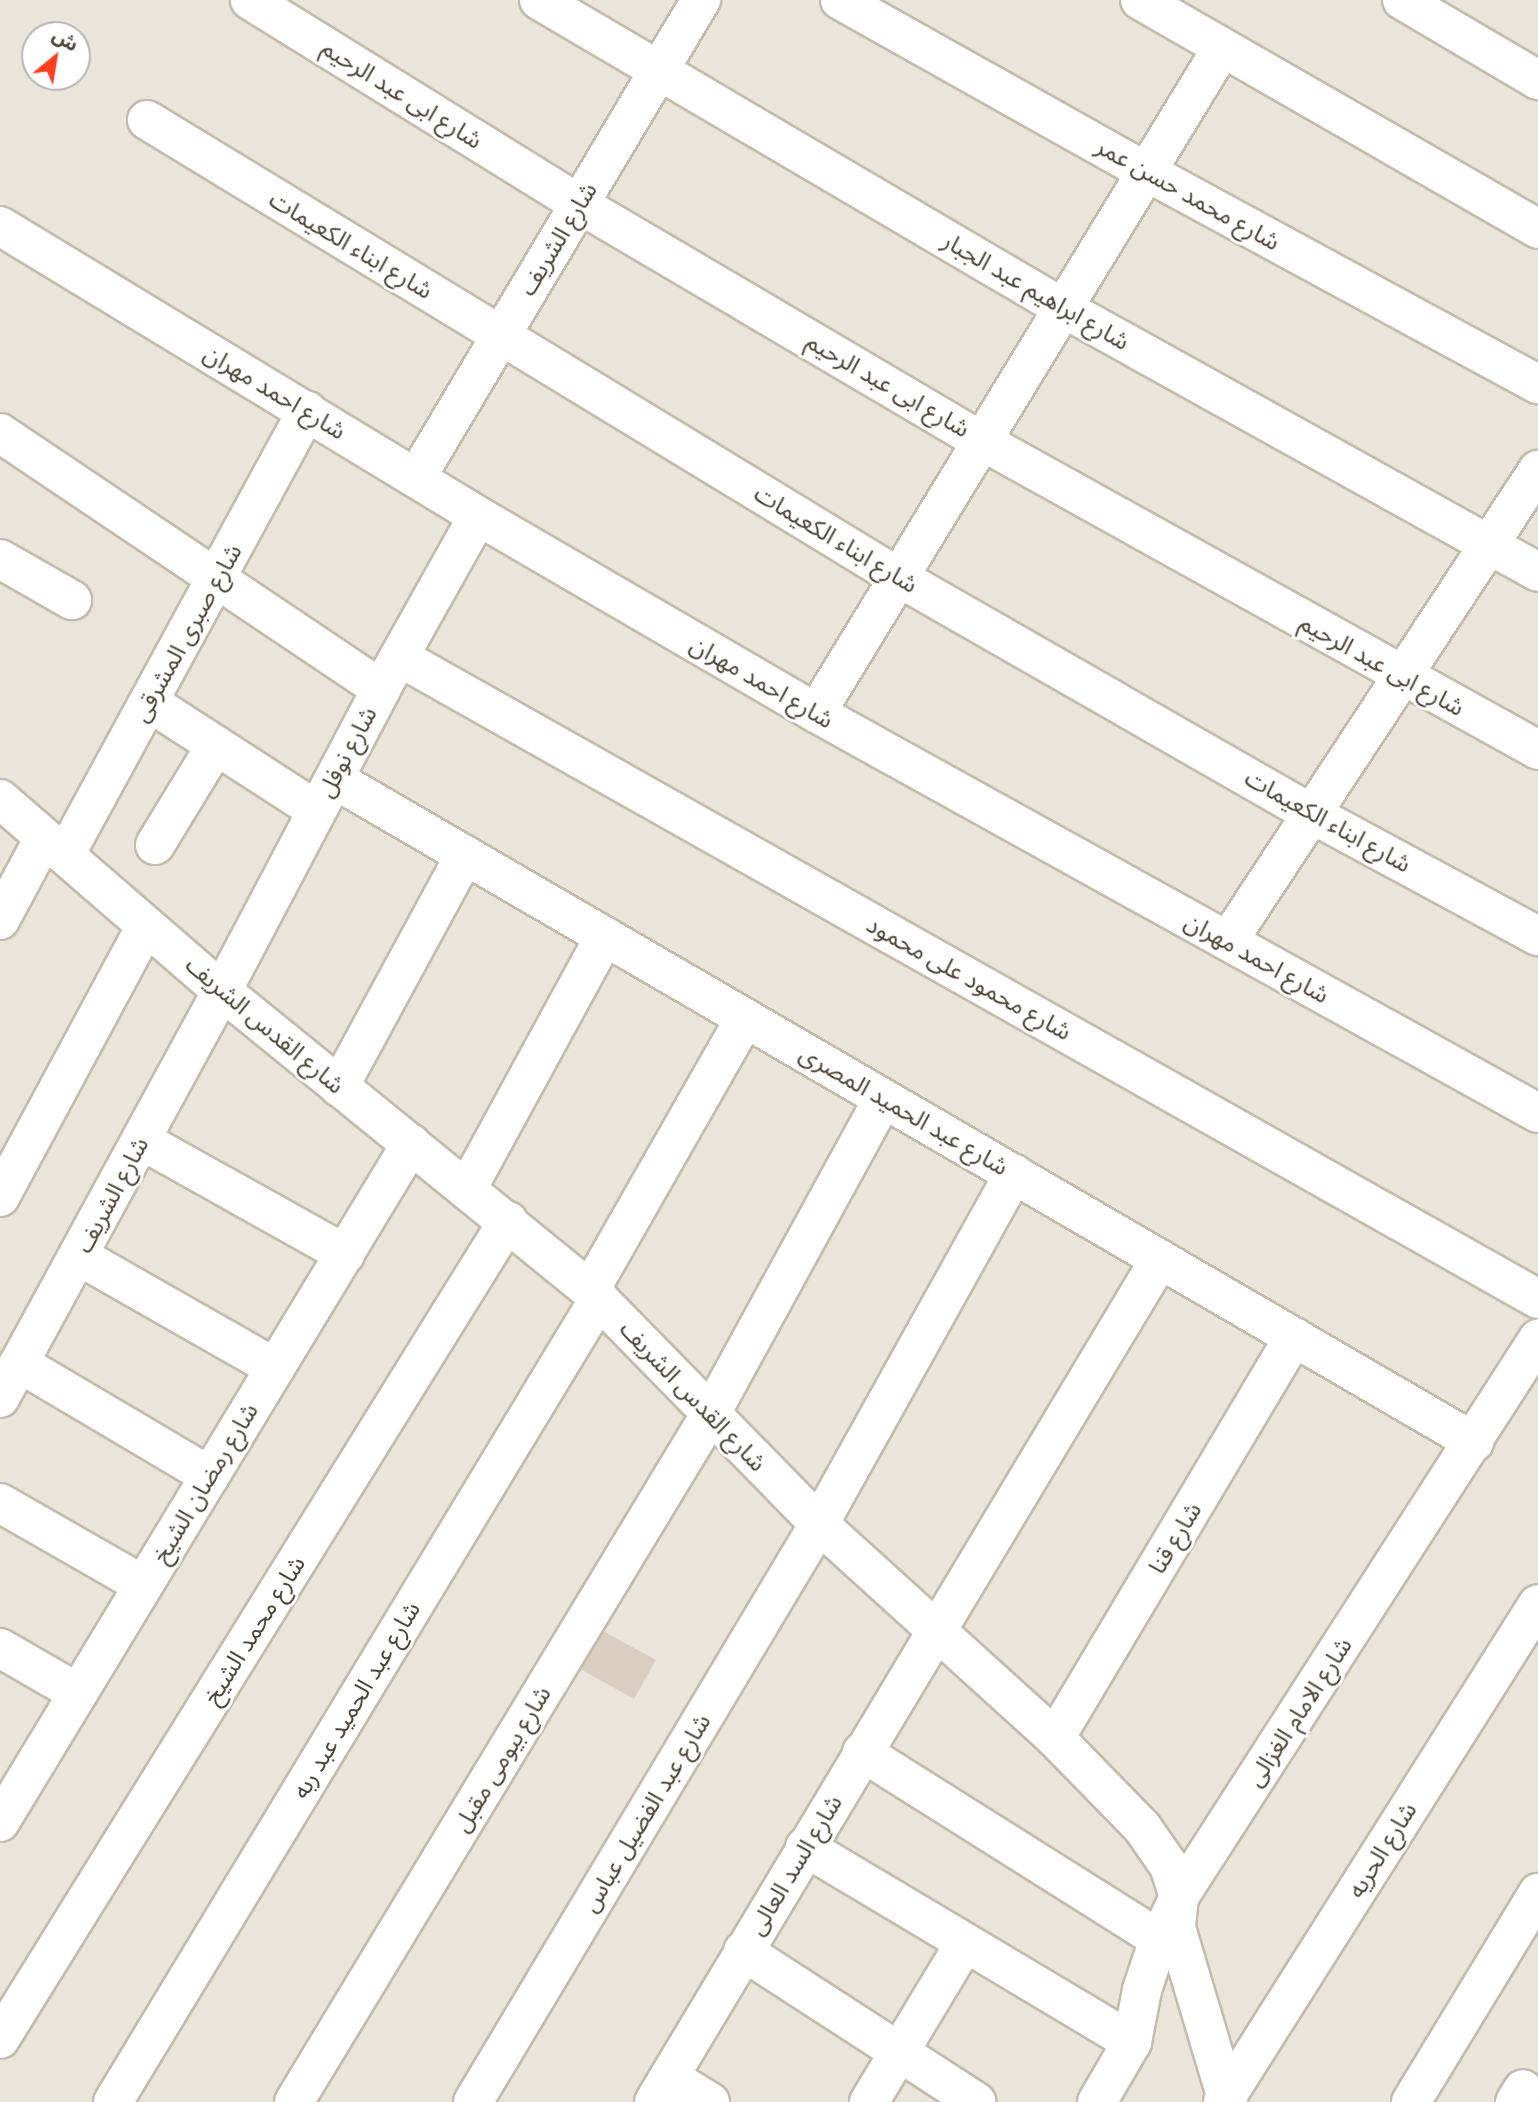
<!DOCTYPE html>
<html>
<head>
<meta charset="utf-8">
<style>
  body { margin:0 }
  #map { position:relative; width:1538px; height:2102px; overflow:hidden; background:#f6f3ec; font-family:"IBM Plex Sans","Noto Sans Arabic",sans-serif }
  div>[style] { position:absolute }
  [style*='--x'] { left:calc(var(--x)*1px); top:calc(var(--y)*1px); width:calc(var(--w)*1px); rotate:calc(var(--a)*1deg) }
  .residential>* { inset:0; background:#eae5da }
  .building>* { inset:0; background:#d8cfc1 }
  .roads { filter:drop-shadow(2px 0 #c2bbae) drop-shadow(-2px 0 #c2bbae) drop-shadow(0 2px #c2bbae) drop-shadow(0 -2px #c2bbae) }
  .minor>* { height:38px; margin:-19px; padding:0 19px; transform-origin:19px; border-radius:19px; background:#fff }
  span { translate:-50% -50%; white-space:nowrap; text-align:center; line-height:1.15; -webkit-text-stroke:6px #fff; paint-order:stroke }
  .street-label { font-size:24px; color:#4b4439 }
  .north { position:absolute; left:21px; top:21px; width:70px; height:70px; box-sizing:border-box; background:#fff; border:2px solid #b7b4b0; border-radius:50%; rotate:30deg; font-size:19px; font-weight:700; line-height:28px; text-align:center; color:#4b4439 }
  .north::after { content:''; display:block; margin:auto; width:24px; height:32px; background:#fc3f1d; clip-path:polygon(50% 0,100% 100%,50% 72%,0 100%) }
</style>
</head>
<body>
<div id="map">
  <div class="residential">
    <div style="clip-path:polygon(evenodd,0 0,1538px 0,1538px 2102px,0 2102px,0 0,35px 35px,77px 35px,77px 77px,35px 77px,35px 35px)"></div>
  </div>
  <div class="building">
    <div style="clip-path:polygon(594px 1626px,656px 1660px,634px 1699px,573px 1665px)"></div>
  </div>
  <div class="roads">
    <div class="minor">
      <div style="--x:250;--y:0;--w:387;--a:31.8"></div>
      <div style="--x:579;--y:204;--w:468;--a:30.5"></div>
      <div style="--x:982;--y:441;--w:636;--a:29.06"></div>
      <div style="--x:539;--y:0;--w:608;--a:30.45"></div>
      <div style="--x:1063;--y:308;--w:543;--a:29.06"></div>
      <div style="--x:840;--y:0;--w:352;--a:29.3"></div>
      <div style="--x:1147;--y:172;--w:445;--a:28.5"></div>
      <div style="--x:1140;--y:0;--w:459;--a:29.9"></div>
      <div style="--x:1402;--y:0;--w:158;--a:30.5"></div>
      <div style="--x:147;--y:120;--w:879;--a:31.32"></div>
      <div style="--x:898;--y:577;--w:477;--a:29.8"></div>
      <div style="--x:1312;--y:814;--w:257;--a:28.4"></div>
      <div style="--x:0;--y:226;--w:559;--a:31.24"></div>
      <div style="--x:478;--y:516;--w:391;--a:30.2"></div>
      <div style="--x:816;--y:713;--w:825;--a:28.99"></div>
      <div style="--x:0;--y:433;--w:459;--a:33.9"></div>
      <div style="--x:416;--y:478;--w:557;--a:-59.2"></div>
      <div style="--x:0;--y:559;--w:83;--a:29.7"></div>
      <div style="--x:401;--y:658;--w:1305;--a:29.41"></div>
      <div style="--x:149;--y:702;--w:199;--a:32.9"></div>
      <div style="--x:816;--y:713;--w:779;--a:-58.59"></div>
      <div style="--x:334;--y:779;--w:1319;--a:30.18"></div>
      <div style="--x:0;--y:799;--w:294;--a:40.9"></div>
      <div style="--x:222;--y:991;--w:474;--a:39.1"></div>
      <div style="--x:590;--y:1290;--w:327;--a:45.6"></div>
      <div style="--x:819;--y:1524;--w:319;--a:42.2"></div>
      <div style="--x:1055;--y:1738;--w:124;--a:45.7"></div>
      <div style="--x:1142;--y:1827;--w:47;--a:55.3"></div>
      <div style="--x:1169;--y:1866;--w:33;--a:72"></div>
      <div style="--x:1179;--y:1897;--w:31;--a:96"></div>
      <div style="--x:1176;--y:1928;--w:182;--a:73.4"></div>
      <div style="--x:155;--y:845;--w:117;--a:-58.6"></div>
      <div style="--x:65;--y:855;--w:506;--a:-61.41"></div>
      <div style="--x:0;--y:920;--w:93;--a:-61.8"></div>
      <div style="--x:1228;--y:941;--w:564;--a:-56.65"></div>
      <div style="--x:339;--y:1087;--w:264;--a:-61.5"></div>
      <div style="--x:141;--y:1140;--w:234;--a:29.2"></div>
      <div style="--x:467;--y:1189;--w:288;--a:-61.4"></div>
      <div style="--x:0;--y:1197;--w:308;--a:-61.7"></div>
      <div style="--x:79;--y:1256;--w:226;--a:29.7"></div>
      <div style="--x:590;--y:1290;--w:313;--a:-60.3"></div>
      <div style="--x:19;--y:1363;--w:222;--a:30.6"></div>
      <div style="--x:0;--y:1398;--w:464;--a:-61.4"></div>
      <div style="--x:222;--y:991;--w:341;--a:-62.2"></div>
      <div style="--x:381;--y:689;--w:198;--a:-60.7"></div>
      <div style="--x:0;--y:1503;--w:165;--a:29.8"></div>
      <div style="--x:0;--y:1648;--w:90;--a:30"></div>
      <div style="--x:1055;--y:1738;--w:467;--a:-59.2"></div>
      <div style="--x:862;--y:1752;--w:351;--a:32.2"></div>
      <div style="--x:0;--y:1822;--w:793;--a:-58.78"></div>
      <div style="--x:805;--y:1847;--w:381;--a:30.8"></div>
      <div style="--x:743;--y:1951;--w:278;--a:32.9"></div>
      <div style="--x:0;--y:2039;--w:963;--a:-58.16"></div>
      <div style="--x:669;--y:2077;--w:48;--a:31.4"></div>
      <div style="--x:113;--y:2102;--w:939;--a:-58.82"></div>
      <div style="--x:294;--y:2102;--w:803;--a:-58.8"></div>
      <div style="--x:710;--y:1415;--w:360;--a:-61.3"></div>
      <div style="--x:473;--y:2102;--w:674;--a:-59.09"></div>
      <div style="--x:819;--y:1524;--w:401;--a:-60.9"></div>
      <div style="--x:654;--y:2102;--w:983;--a:-59.03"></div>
      <div style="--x:869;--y:2102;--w:186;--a:-58.9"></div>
      <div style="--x:1097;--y:2102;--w:69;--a:-59.7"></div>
      <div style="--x:1132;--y:2042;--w:53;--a:-79.1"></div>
      <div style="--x:1142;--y:1990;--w:54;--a:-71.6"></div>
      <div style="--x:1159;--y:1939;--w:47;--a:-64.5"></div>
      <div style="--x:1179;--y:1897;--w:664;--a:-57.24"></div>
      <div style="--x:1223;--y:2102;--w:589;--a:-57.69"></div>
      <div style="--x:1411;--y:2102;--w:245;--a:-58.7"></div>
      <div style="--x:1515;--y:2102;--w:15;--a:-58"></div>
    </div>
  </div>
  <div class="street-label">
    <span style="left:402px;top:94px;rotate:32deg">شارع ابى عبد الرحيم</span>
    <span style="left:1188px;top:194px;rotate:29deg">شارع محمد حسن عمر</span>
    <span style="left:558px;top:239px;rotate:-59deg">شارع الشريف</span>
    <span style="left:351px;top:245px;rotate:31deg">شارع ابناء الكعيمات</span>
    <span style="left:1036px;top:291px;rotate:30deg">شارع ابراهيم عبد الجبار</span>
    <span style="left:888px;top:385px;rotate:30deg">شارع ابى عبد الرحيم</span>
    <span style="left:275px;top:392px;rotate:31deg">شارع احمد مهران</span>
    <span style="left:836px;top:539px;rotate:31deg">شارع ابناء الكعيمات</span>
    <span style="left:187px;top:633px;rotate:-61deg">شارع صبرى المشرقى</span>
    <span style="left:1382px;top:665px;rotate:29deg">شارع ابى عبد الرحيم</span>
    <span style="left:762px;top:682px;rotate:30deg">شارع احمد مهران</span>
    <span style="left:347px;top:752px;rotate:-62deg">شارع نوفل</span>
    <span style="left:1328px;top:821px;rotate:29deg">شارع ابناء الكعيمات</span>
    <span style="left:1257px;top:958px;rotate:29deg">شارع احمد مهران</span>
    <span style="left:969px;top:978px;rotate:29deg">شارع محمود على محمود</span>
    <span style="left:265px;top:1025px;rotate:40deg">شارع القدس الشريف</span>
    <span style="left:904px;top:1110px;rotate:30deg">شارع عبد الحميد المصرى</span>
    <span style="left:112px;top:1195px;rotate:-62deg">شارع الشريف</span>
    <span style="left:693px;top:1396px;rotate:46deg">شارع القدس الشريف</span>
    <span style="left:205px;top:1483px;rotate:-59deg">شارع رمضان الشيخ</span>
    <span style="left:1175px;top:1538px;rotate:-59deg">شارع قنا</span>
    <span style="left:254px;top:1630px;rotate:-58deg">شارع محمد الشيخ</span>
    <span style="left:356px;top:1700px;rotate:-59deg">شارع عبد الحميد عبد ربه</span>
    <span style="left:1299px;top:1712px;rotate:-57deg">شارع الامام الغزالى</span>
    <span style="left:502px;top:1759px;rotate:-59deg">شارع بيومى مقبل</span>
    <span style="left:646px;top:1813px;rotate:-59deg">شارع عبد الفضيل عباس</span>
    <span style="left:1382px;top:1850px;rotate:-58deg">شارع الحريه</span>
    <span style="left:795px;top:1865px;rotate:-59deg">شارع السد العالى</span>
  </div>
  <div class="north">ش</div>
</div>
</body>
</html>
